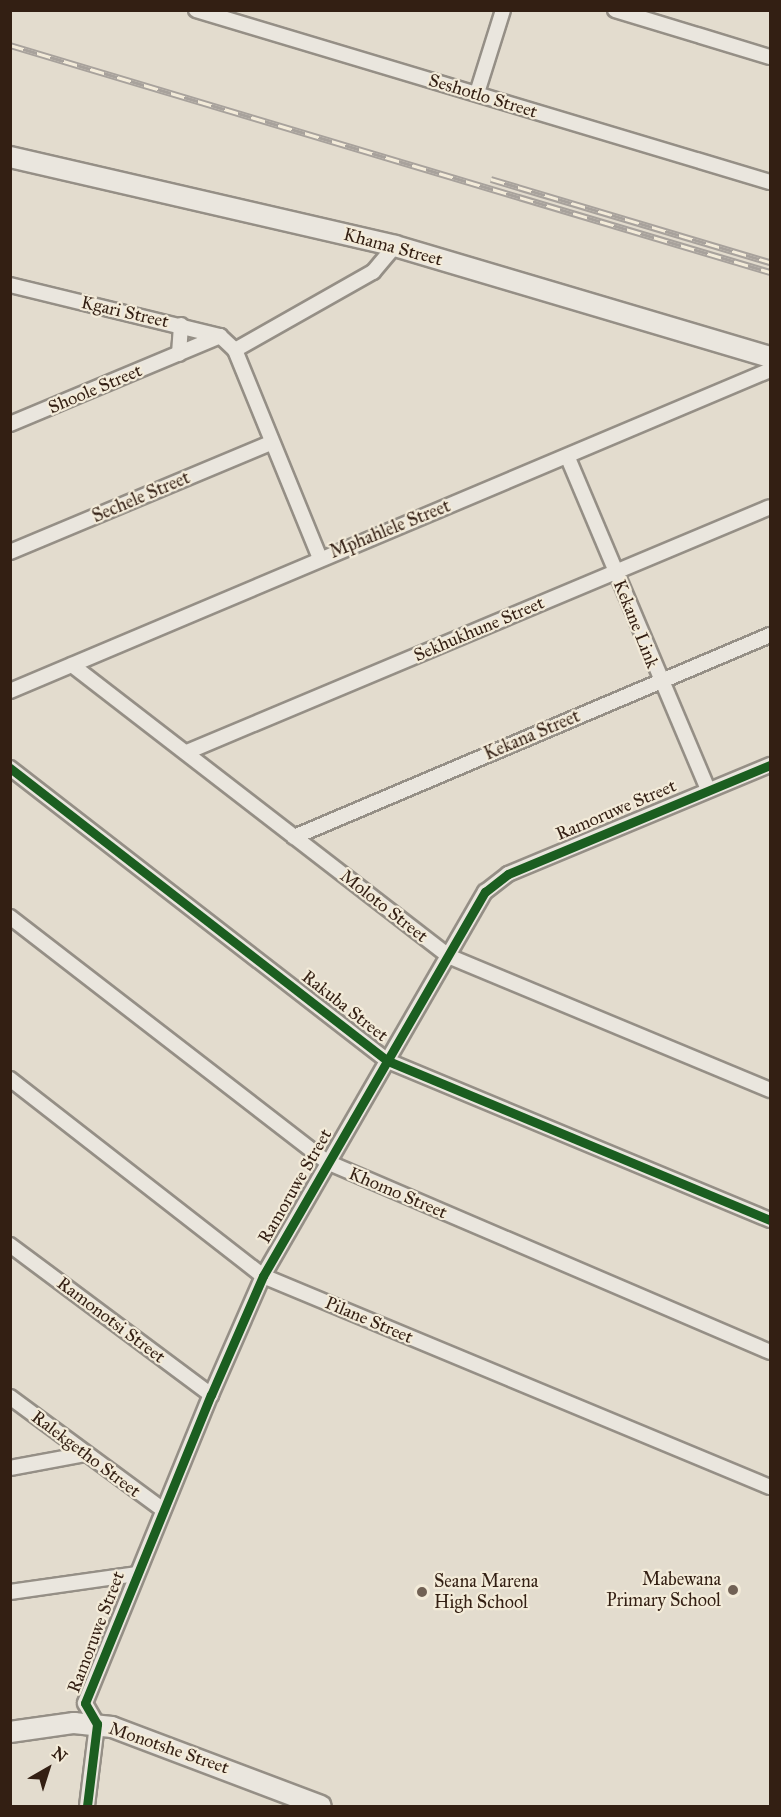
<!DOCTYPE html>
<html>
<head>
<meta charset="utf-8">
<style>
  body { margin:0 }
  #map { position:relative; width:781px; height:1817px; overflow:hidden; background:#e3dcce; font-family:"IM FELL Great Primer",serif }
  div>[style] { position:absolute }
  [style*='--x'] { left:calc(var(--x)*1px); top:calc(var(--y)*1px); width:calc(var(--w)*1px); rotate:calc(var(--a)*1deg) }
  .roads { filter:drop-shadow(2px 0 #958f86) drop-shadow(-2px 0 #958f86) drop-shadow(0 2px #958f86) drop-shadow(0 -2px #958f86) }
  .street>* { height:14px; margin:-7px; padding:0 7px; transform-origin:7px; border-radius:7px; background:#eae6de }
  .secondary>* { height:20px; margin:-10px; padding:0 10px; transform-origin:10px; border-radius:10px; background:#eae6de }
  .rail>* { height:7px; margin-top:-3.5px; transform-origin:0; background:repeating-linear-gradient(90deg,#f3ebd9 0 14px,#a8a29c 0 28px); box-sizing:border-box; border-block:2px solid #a8a29c }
  .cycleway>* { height:9px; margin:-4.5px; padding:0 4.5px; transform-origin:4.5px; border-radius:4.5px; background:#1b5e20 }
  .dots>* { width:16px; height:16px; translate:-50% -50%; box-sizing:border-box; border:3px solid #f3ebd9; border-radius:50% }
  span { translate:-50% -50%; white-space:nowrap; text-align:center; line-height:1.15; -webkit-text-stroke:4.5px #f3ebd9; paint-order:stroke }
  .street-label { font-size:18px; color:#331f13 }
  .poi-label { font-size:18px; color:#331f13 }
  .right { translate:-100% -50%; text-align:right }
  .left { translate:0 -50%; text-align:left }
  .frame { position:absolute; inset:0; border:12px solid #331f13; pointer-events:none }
  .north { position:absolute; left:18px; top:1739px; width:60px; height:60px; -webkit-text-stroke:4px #f3ebd9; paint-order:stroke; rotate:39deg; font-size:16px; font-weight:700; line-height:24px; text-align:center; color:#331f13 }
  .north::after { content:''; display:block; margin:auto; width:21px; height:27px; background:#331f13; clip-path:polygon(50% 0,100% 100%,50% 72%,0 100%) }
</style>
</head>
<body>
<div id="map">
  <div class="roads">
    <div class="street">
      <div style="--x:196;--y:10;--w:599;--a:16.68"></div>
      <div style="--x:615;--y:10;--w:162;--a:16.9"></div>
      <div style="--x:477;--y:93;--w:87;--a:-72.6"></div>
      <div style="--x:10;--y:285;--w:216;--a:13.7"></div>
      <div style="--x:220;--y:336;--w:21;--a:43"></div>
      <div style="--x:235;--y:350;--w:225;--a:67.8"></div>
      <div style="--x:235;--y:350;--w:159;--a:-29.5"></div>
      <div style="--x:373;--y:272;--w:34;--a:-50"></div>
      <div style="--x:179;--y:354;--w:29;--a:-86"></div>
      <div style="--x:10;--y:424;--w:228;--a:-22.7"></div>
      <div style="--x:568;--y:458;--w:359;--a:67.1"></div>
      <div style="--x:10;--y:552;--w:283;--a:-22.7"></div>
      <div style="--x:72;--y:665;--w:475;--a:37.7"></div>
      <div style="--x:448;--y:956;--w:349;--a:22.6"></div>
      <div style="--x:10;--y:691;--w:825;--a:-22.9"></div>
      <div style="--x:187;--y:752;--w:632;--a:-22.79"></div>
      <div style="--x:10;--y:768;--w:478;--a:37.8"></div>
      <div style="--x:388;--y:1061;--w:414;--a:22.6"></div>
      <div style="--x:294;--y:837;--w:517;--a:-22.99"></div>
      <div style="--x:10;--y:917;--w:401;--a:37.7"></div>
      <div style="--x:327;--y:1162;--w:482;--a:23.2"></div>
      <div style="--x:10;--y:1079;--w:321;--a:37.9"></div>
      <div style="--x:263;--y:1276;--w:549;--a:22.6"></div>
      <div style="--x:10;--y:1245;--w:251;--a:36.7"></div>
      <div style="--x:10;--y:1397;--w:189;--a:36.4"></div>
      <div style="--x:10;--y:1468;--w:76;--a:-10.6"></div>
      <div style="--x:10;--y:1592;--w:127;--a:-8.1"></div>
      <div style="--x:87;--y:1806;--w:83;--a:-83"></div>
      <div style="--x:97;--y:1724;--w:24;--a:-120"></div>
      <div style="--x:85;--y:1703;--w:333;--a:-67.8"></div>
      <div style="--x:211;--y:1395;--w:130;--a:-66.4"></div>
      <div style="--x:263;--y:1276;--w:444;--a:-60"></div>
      <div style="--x:485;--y:892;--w:29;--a:-38"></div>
      <div style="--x:508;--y:874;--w:284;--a:-22.6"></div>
    </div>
    <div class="secondary">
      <div style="--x:10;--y:157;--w:395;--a:13"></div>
      <div style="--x:395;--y:246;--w:391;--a:16.5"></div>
      <div style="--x:10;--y:1732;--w:65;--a:-8"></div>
      <div style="--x:74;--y:1723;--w:38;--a:6"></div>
      <div style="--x:112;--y:1727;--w:223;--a:20.7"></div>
    </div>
  </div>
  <div class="rail">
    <div style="--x:10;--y:45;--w:793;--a:16.63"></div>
    <div style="--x:491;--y:179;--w:291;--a:16.6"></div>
  </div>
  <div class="cycleway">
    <div style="--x:10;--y:768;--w:478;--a:37.8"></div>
    <div style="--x:388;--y:1061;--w:414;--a:22.6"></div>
    <div style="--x:87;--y:1806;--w:83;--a:-83"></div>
    <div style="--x:97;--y:1724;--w:24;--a:-120"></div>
    <div style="--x:85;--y:1703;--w:333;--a:-67.8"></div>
    <div style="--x:211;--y:1395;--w:130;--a:-66.4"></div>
    <div style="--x:263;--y:1276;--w:444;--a:-60"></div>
    <div style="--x:485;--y:892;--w:29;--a:-38"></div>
    <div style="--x:508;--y:874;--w:284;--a:-22.6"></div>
  </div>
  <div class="dots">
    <div style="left:733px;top:1590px;background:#716154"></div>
    <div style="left:422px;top:1592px;background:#716154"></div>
  </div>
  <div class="street-label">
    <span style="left:483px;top:96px;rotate:17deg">Seshotlo Street</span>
    <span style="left:393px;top:247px;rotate:15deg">Khama Street</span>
    <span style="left:125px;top:312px;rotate:13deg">Kgari Street</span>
    <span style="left:95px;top:389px;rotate:-23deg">Shoole Street</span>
    <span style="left:141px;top:497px;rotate:-23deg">Sechele Street</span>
    <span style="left:390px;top:529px;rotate:-22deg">Mphahlele Street</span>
    <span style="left:636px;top:624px;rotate:68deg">Kekane Link</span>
    <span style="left:479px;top:629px;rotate:-23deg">Sekhukhune Street</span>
    <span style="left:532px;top:735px;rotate:-23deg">Kekana Street</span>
    <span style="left:616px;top:810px;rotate:-23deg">Ramoruwe Street</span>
    <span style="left:384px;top:906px;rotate:38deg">Moloto Street</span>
    <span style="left:345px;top:1006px;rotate:38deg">Rakuba Street</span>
    <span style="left:295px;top:1186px;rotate:-60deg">Ramoruwe Street</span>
    <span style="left:398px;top:1193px;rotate:23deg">Khomo Street</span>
    <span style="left:111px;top:1320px;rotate:37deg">Ramonotsi Street</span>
    <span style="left:369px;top:1320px;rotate:23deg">Pilane Street</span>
    <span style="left:86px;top:1454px;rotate:37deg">Ralekgetho Street</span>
    <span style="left:96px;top:1632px;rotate:-69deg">Ramoruwe Street</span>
    <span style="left:169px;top:1748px;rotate:19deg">Monotshe Street</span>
  </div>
  <div class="poi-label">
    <span class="right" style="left:721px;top:1590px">Mabewana<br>Primary School</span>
    <span class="left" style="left:434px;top:1592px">Seana Marena<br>High School</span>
  </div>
  <div class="frame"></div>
  <div class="north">N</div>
</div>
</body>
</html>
